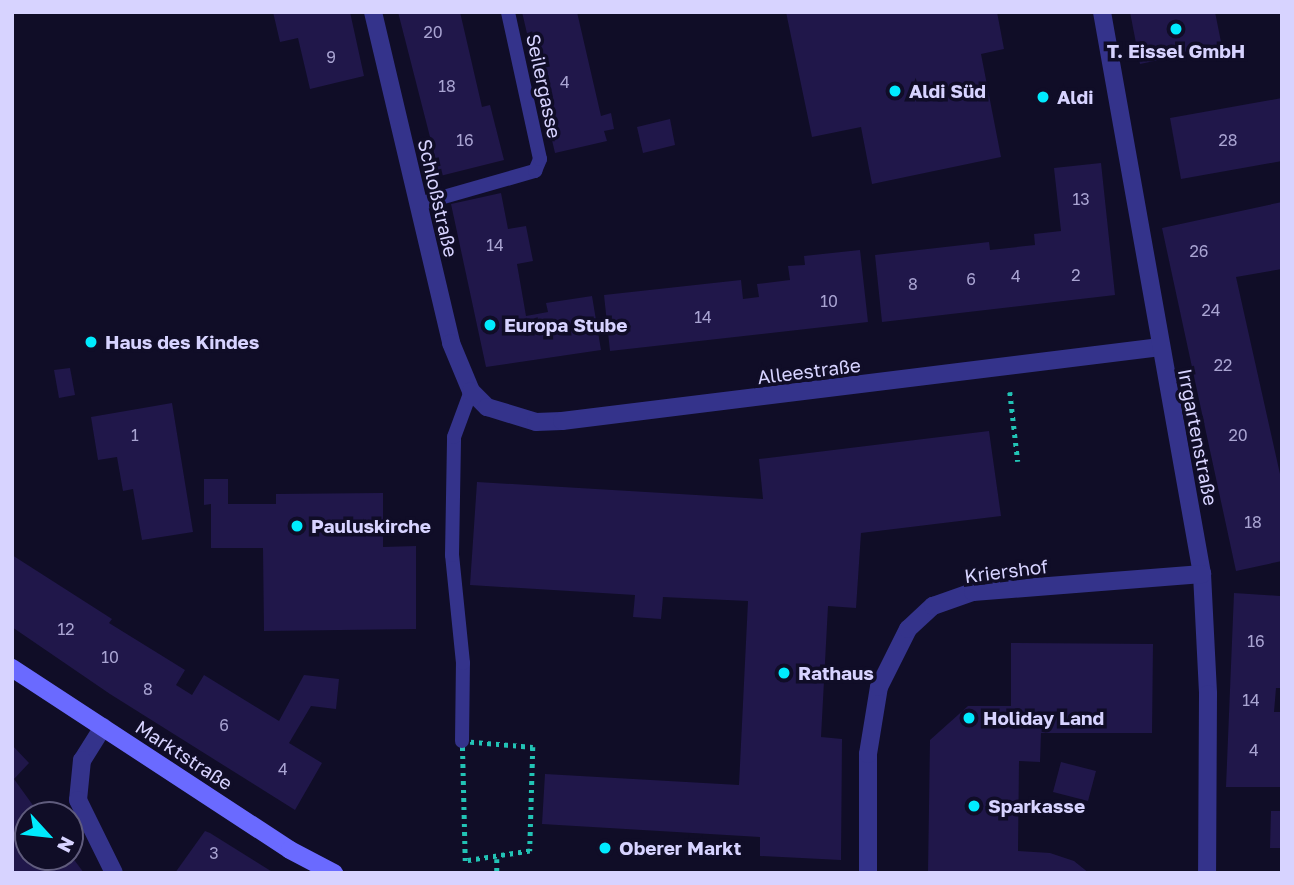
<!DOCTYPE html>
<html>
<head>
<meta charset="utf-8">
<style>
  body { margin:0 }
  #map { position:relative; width:1294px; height:885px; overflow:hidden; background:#100d27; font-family:"Golos Text",sans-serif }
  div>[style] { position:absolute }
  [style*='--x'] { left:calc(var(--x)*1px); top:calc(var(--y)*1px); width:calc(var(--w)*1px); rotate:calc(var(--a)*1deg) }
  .building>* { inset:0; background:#20174a }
  .path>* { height:4.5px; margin-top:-2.25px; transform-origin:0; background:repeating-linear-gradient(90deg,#22c3b5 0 3.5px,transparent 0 8.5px) }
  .lane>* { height:14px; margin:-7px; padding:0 7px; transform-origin:7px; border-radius:7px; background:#34338b }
  .street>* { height:18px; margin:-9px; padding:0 9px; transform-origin:9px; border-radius:9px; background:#34338b }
  .secondary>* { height:18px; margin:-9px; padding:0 9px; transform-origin:9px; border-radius:9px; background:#6a6aff }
  .dots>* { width:19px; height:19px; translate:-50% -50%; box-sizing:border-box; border:4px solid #100d27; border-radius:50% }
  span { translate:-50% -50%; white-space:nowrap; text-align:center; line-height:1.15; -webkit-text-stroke:7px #100d27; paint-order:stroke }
  .number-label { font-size:16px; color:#a9a4d2 }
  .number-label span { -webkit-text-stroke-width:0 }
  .poi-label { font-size:19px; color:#d7d3ff; font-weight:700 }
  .left { translate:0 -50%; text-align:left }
  .street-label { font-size:19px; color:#d7d3ff }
  .frame { position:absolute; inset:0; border:14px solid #d7d3ff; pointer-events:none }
  .north { position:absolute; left:14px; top:801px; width:70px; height:70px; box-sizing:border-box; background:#100d27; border:2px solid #605c7d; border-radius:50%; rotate:117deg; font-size:19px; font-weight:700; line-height:28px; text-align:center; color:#d7d3ff }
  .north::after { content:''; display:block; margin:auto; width:24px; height:32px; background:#00ebfe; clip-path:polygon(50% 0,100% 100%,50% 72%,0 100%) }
</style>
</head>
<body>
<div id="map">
  <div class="building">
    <div style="clip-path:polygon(273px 12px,350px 12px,364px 76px,310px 89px,298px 38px,280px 42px)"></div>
    <div style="clip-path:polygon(398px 12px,460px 12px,482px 107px,490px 105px,504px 160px,440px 176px)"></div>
    <div style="clip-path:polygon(522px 12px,577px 12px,601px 116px,611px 113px,614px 129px,604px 131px,607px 141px,555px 153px)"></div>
    <div style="clip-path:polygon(786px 12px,997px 12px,1004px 49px,981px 54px,1001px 157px,872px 184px,861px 127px,812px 137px)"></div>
    <div style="clip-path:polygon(1130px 12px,1215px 12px,1222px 47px,1140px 64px)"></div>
    <div style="clip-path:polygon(1282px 98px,1282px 161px,1181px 179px,1170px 118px)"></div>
    <div style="clip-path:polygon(670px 119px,675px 145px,643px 153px,637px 127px)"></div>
    <div style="clip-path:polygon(1101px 163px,1115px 295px,882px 322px,875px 255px,989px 242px,990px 250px,1035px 245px,1034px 234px,1061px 231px,1054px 168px)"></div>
    <div style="clip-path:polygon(501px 193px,508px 229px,526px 226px,533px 261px,517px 264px,526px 316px,548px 312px,546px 303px,592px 296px,601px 350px,486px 367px,451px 204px)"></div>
    <div style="clip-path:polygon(1282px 202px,1282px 269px,1236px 277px,1282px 483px,1282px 561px,1236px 571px,1162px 228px)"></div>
    <div style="clip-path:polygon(860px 250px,868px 322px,610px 351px,604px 295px,741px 280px,743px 299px,759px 297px,757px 284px,790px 280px,788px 266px,805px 265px,804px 256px)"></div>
    <div style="clip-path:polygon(70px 368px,75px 395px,59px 398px,54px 370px)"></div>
    <div style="clip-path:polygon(172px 403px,193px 532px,142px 540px,133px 489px,123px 491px,117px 457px,98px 460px,91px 417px)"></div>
    <div style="clip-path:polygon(989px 431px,1001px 516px,861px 533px,856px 608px,828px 606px,821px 737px,842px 739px,841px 860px,760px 856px,760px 837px,542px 824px,545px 774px,739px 785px,748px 601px,663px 597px,661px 619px,633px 617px,635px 595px,470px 585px,477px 482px,763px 499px,759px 459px)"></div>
    <div style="clip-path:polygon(204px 479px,228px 479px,228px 504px,276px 504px,276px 494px,383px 493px,383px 547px,416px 546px,416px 629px,264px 631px,263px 548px,211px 548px,211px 504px,204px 505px)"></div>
    <div style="clip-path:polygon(12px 555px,112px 619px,109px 623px,185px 670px,176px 685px,192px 695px,204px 675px,279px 721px,304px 675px,339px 679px,336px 709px,311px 706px,289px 743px,322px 763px,295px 810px,110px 694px,12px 627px)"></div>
    <div style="clip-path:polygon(1234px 593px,1280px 596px,1282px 688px,1276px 688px,1274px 712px,1281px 712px,1280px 787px,1226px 787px)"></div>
    <div style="clip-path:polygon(1011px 643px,1153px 644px,1152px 733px,1041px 733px,1040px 762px,1019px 761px,1018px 851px,1050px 853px,1074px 861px,1089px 873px,928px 873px,930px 740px,968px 706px,1011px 706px)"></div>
    <div style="clip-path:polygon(12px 745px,29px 763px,14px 779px,40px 815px,28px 815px,28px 857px,72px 857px,84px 873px,12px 873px)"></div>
    <div style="clip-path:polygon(1061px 762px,1096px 771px,1088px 801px,1053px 792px)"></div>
    <div style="clip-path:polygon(1271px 811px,1282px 811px,1282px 848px,1270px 848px)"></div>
    <div style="clip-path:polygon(205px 831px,210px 833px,274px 873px,175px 873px)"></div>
  </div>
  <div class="path">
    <div style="--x:1010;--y:392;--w:70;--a:83.5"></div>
    <div style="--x:462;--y:741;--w:71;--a:4.8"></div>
    <div style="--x:533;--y:747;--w:104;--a:91.7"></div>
    <div style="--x:530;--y:851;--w:66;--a:171.3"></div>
    <div style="--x:465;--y:861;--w:120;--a:-91.4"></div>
    <div style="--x:497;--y:859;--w:14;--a:90"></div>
  </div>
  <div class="lane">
    <div style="--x:419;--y:204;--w:121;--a:-15.9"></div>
    <div style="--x:535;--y:171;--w:13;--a:-67"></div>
    <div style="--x:540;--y:159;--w:150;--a:-102.3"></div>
    <div style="--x:462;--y:741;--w:78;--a:-89.3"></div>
    <div style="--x:463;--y:663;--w:109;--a:-95.8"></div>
    <div style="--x:452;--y:555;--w:118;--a:-89"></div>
    <div style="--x:454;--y:437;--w:49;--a:-69.7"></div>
  </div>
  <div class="street">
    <div style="--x:373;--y:12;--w:340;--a:76.7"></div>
    <div style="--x:451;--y:343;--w:52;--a:67.4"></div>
    <div style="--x:471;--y:391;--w:23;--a:45"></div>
    <div style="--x:487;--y:407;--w:51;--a:17"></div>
    <div style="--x:536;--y:422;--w:26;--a:-2"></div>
    <div style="--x:562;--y:421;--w:603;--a:-7.05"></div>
    <div style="--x:1102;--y:12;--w:571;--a:79.91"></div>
    <div style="--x:1202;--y:574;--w:120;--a:87.1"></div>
    <div style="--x:1208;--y:694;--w:179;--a:90.3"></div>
    <div style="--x:103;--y:727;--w:39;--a:122"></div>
    <div style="--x:82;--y:760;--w:40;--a:95.7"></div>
    <div style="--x:78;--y:800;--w:81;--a:63.7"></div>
    <div style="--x:868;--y:873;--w:119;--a:-90"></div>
    <div style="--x:868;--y:754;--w:68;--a:-80.7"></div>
    <div style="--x:879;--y:687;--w:65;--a:-63.4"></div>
    <div style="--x:908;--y:629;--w:34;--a:-43"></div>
    <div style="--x:933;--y:606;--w:42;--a:-19.3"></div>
    <div style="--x:973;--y:592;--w:230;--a:-4.5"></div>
  </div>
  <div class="secondary">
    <div style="--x:12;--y:668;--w:332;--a:33.2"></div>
    <div style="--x:290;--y:850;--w:50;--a:27.6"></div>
  </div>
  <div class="dots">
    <div style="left:1176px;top:29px;background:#00ebfe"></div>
    <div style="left:895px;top:91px;background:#00ebfe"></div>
    <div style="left:1043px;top:97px;background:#00ebfe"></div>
    <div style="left:490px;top:325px;background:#00ebfe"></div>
    <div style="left:91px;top:342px;background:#00ebfe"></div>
    <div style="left:297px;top:526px;background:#00ebfe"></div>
    <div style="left:784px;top:673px;background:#00ebfe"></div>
    <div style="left:969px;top:718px;background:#00ebfe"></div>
    <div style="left:974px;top:806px;background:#00ebfe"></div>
    <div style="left:605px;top:848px;background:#00ebfe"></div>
  </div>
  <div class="number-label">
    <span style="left:433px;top:32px">20</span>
    <span style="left:331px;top:57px">9</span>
    <span style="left:565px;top:82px">4</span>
    <span style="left:447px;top:86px">18</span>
    <span style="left:465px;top:140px">16</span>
    <span style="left:1228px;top:140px">28</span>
    <span style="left:1081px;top:199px">13</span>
    <span style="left:495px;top:245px">14</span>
    <span style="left:1199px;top:251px">26</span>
    <span style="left:1076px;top:275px">2</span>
    <span style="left:1016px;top:276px">4</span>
    <span style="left:971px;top:279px">6</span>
    <span style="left:913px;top:284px">8</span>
    <span style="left:829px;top:301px">10</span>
    <span style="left:1211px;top:310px">24</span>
    <span style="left:703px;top:317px">14</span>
    <span style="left:1223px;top:365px">22</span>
    <span style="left:135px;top:435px">1</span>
    <span style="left:1238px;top:435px">20</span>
    <span style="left:1253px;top:522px">18</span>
    <span style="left:66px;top:629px">12</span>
    <span style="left:1256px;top:641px">16</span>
    <span style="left:110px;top:657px">10</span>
    <span style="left:148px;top:689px">8</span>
    <span style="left:1251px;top:700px">14</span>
    <span style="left:224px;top:725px">6</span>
    <span style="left:1254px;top:750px">4</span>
    <span style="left:283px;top:769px">4</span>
    <span style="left:214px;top:853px">3</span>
  </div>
  <div class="poi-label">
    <span style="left:1176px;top:51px">T. Eissel GmbH</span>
    <span class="left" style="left:909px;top:91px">Aldi Süd</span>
    <span class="left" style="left:1057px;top:97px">Aldi</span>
    <span class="left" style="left:504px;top:325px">Europa Stube</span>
    <span class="left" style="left:105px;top:342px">Haus des Kindes</span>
    <span class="left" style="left:311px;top:526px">Pauluskirche</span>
    <span class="left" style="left:798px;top:673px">Rathaus</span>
    <span class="left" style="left:983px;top:718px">Holiday Land</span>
    <span class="left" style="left:988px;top:806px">Sparkasse</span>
    <span class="left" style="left:619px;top:848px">Oberer Markt</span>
  </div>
  <div class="street-label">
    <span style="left:544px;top:86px;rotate:78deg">Seilergasse</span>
    <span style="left:438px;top:198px;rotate:77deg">Schloßstraße</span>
    <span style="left:809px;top:371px;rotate:-7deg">Alleestraße</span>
    <span style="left:1198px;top:437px;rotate:79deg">Irrgartenstraße</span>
    <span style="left:1006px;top:571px;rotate:-7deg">Kriershof</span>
    <span style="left:184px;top:755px;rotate:33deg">Marktstraße</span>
  </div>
  <div class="frame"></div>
  <div class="north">N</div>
</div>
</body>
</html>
